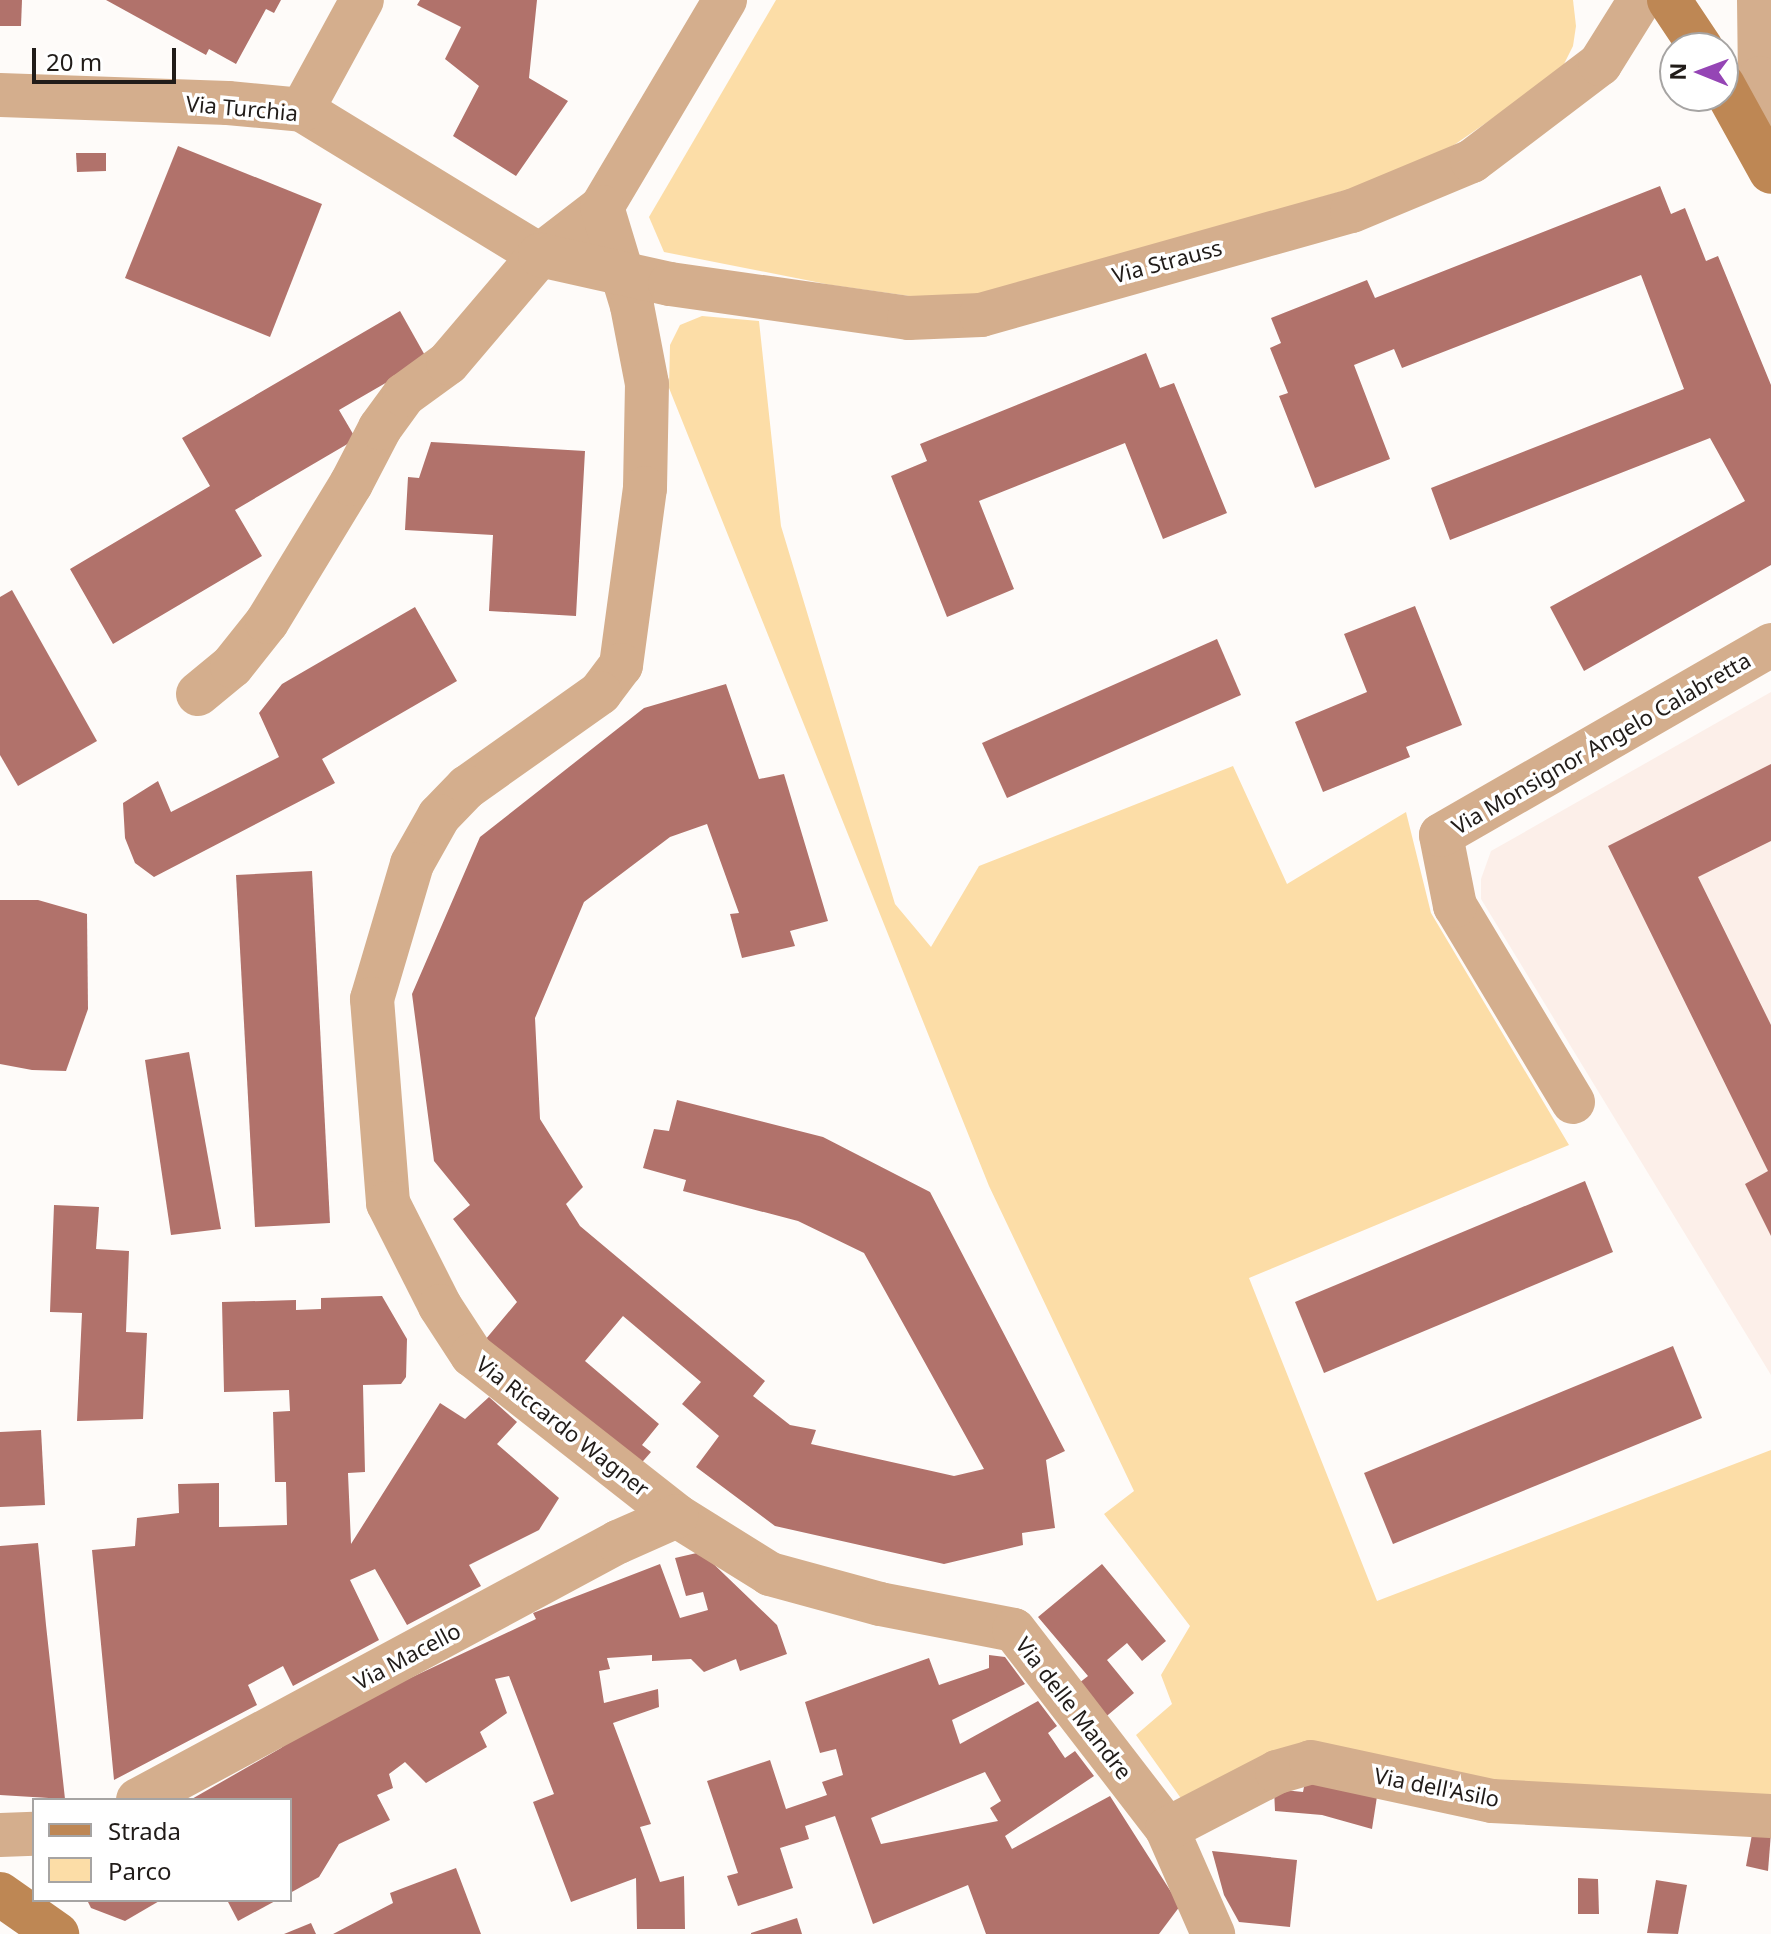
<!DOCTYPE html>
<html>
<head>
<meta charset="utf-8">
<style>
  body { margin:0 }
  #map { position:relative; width:1771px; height:1934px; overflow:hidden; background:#fefbf9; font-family:"Noto Sans",sans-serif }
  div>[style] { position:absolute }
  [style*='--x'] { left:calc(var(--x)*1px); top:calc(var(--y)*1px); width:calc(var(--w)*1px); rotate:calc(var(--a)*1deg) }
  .built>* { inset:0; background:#fcefe9 }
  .green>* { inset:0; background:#fcdda7 }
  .building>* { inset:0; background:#b1726b }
  .street>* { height:44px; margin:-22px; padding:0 22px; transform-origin:22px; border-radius:22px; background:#d4ae8d }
  .secondary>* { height:44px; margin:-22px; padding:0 22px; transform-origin:22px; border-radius:22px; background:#be8754 }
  span { translate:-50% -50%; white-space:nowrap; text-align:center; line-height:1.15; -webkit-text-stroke:7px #fff; paint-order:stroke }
  .street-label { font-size:22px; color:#211c19 }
  .legend { position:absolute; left:32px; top:1798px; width:260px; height:104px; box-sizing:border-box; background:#fff; border:2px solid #a6a4a3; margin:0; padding:10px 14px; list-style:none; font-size:24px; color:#211c19 }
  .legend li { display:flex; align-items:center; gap:16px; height:40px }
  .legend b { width:40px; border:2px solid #a6a4a3 }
  .north { position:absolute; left:1659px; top:32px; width:80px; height:80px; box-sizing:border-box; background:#fff; border:2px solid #a6a4a3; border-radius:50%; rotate:271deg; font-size:22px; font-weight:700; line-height:32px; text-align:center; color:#211c19 }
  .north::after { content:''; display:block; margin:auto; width:28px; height:36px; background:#9545b5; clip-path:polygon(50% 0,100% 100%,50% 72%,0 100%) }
  .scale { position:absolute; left:32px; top:48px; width:144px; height:36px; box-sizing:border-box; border:4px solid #211c19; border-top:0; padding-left:10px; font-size:24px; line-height:28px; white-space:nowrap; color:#211c19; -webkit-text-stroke:6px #fff; paint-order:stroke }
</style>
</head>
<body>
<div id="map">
  <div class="built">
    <div style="clip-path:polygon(1771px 692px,1771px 1375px,1481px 899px,1481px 879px,1491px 851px)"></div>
  </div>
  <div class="green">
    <div style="clip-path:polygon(776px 0,1573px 0,1576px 26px,1573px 46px,1560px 72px,1454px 145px,1397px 175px,987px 295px,931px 299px,831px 285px,664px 252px,649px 217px)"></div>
    <div style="clip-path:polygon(702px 316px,759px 321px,781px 526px,895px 904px,931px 947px,979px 866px,1233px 766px,1287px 884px,1406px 812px,1431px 913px,1569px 1145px,1249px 1278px,1377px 1601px,1771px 1450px,1771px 1805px,1502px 1790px,1324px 1750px,1185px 1804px,1136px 1735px,1172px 1704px,1161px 1675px,1190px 1626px,1104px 1514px,1134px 1491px,989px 1186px,669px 388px,670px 345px,680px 325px)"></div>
  </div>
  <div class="building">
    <div style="clip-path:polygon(0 0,22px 0,21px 26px,0 26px)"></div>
    <div style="clip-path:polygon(106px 0,281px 0,274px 13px,266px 9px,236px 64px,209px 49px,206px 55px)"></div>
    <div style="clip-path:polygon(420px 0,537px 0,529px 78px,568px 101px,516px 176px,453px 136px,479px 86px,445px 59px,461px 27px,417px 5px)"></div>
    <div style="clip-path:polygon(178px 146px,322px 204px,270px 337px,125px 278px)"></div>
    <div style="clip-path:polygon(76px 153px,106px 153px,106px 171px,77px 172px)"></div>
    <div style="clip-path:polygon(1660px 186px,1671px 214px,1685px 208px,1706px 261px,1718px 256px,1771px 385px,1771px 565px,1584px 671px,1550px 607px,1745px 501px,1710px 438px,1450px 540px,1431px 488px,1684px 389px,1641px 275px,1402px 368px,1394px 349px,1354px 365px,1390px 459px,1315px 488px,1279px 396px,1288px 393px,1270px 348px,1281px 343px,1271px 318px,1367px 280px,1375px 298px)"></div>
    <div style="clip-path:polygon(400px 311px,427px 359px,339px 410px,356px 439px,235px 510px,262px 556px,113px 644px,70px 569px,210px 486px,182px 438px)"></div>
    <div style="clip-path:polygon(1146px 353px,1160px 388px,1174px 383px,1227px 513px,1163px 539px,1125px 443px,979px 501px,1014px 589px,947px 617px,891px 476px,927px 461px,920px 444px)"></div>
    <div style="clip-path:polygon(431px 442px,585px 451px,576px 616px,489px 611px,493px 535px,405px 530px,408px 477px,419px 478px)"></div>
    <div style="clip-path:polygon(12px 590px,97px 741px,18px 786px,0 755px,0 597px)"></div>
    <div style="clip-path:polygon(1415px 606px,1462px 725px,1406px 747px,1410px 757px,1323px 792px,1295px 722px,1367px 692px,1344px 634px)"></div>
    <div style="clip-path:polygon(415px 607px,457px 681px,322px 759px,335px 783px,154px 877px,135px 863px,125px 838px,123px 803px,158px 781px,171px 812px,279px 757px,259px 713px,282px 684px)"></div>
    <div style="clip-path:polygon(1217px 639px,1241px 695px,1007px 798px,982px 743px)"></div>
    <div style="clip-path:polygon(726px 684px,759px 779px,784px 774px,828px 921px,790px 931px,795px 946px,742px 958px,730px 914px,739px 913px,707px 824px,670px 837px,584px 902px,535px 1018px,540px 1119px,583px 1187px,566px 1204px,580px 1226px,765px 1381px,753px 1396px,790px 1425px,816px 1430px,811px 1444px,954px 1476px,984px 1469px,864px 1253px,798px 1221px,683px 1191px,686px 1180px,643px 1168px,654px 1129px,669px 1131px,677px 1100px,823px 1137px,930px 1192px,1065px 1451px,1046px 1460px,1055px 1528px,1022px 1533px,1023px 1545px,944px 1564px,775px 1526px,696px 1467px,719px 1436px,682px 1404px,701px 1382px,623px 1316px,585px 1361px,659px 1424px,642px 1445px,651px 1452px,637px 1468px,485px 1340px,517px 1302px,453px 1219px,470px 1205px,434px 1161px,412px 994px,480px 837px,644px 708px)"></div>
    <div style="clip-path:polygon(1771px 764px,1771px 841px,1698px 877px,1771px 1025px,1771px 1236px,1745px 1184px,1768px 1171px,1608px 846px)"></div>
    <div style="clip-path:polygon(312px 871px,330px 1223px,255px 1227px,236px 875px)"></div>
    <div style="clip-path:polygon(0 900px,38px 900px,87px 914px,88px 1009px,66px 1071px,32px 1070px,0 1064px)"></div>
    <div style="clip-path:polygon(189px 1052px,221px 1229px,171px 1235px,145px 1060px)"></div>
    <div style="clip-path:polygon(1585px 1181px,1613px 1252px,1324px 1373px,1295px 1302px)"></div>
    <div style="clip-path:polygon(54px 1205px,99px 1207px,96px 1249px,129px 1251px,126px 1332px,147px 1333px,143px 1419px,77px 1421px,82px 1313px,50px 1312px)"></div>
    <div style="clip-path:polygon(382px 1296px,407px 1339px,406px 1377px,401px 1384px,363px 1385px,365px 1472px,348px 1473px,351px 1544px,440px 1403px,465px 1419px,489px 1397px,517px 1422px,497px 1444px,559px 1498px,539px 1530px,469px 1565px,481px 1586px,407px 1625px,375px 1569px,350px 1580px,379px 1640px,293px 1686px,283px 1666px,248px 1685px,257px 1705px,114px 1780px,92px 1550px,135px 1546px,137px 1518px,179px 1513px,178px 1484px,219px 1483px,219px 1527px,287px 1525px,286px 1482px,275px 1482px,273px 1412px,290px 1411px,289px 1390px,224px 1392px,222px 1302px,296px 1300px,296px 1310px,321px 1309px,321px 1298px)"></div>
    <div style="clip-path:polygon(1673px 1346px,1702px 1418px,1393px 1544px,1364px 1473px)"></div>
    <div style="clip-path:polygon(41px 1430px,45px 1505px,0 1507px,0 1432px)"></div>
    <div style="clip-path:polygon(38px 1543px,46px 1625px,65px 1799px,0 1795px,0 1546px)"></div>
    <div style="clip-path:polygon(701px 1552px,777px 1625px,787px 1654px,740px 1671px,736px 1659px,704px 1672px,691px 1659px,652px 1661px,652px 1655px,607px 1658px,610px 1669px,599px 1671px,604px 1703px,658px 1689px,659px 1707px,613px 1723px,651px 1824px,640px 1827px,660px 1882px,684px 1876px,685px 1929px,637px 1929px,636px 1878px,571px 1902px,533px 1802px,554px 1794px,509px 1676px,495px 1679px,507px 1713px,480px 1732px,487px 1747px,426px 1783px,405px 1762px,389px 1774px,393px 1788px,377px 1795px,390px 1820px,339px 1844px,319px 1877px,290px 1893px,290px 1800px,190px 1800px,281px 1748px,312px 1724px,536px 1619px,533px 1613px,660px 1564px,680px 1618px,708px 1610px,703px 1592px,686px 1596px,675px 1558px)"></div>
    <div style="clip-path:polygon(1102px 1564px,1166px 1641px,1142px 1661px,1127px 1643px,1107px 1660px,1134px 1693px,1102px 1720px,1074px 1687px,1088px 1676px,1038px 1617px)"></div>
    <div style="clip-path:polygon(evenodd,989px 1655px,1005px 1657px,1025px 1684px,952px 1720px,960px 1744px,1038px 1701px,1057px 1726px,1048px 1733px,1065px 1758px,1075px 1751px,1094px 1776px,1005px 1836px,1012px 1849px,1110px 1796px,1180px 1906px,1159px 1934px,986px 1934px,968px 1885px,873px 1924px,835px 1816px,805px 1826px,809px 1839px,780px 1848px,793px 1888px,738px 1906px,727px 1876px,738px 1873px,707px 1781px,770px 1760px,786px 1809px,827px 1795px,822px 1782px,843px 1775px,836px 1749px,820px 1753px,805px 1702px,929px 1658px,939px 1685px,989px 1668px,989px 1655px,985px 1772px,1001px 1801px,990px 1808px,998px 1821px,881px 1844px,871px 1818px,985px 1772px)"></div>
    <div style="clip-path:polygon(1306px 1777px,1378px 1790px,1372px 1829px,1322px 1815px,1275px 1811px,1274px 1789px,1303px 1792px)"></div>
    <div style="clip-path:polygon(1753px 1829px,1771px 1833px,1768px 1871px,1746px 1866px)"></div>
    <div style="clip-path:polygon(1212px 1851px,1297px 1860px,1290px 1927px,1239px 1922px,1224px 1895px)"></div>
    <div style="clip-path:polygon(456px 1868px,481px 1934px,333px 1934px,393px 1903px,390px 1893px)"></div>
    <div style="clip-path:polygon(1578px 1878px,1598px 1879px,1599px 1914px,1578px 1914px)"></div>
    <div style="clip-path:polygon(1656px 1880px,1687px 1885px,1678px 1934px,1647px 1933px)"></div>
    <div style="clip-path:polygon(87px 1900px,161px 1900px,125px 1921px,91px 1908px)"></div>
    <div style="clip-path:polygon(227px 1900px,277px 1900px,238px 1921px)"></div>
    <div style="clip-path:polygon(797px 1918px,802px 1934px,751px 1934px,751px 1933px)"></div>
    <div style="clip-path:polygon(311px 1923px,316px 1934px,284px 1934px)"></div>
  </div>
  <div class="street">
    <div style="--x:1759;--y:0;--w:78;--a:89.3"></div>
    <div style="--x:1760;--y:78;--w:58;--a:79.1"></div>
    <div style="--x:0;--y:95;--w:228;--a:2"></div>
    <div style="--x:228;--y:103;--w:74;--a:5.4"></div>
    <div style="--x:302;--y:110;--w:279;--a:31.4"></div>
    <div style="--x:540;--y:255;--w:78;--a:-37.7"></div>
    <div style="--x:602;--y:207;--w:241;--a:-59.3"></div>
    <div style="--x:302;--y:110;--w:125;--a:-61.4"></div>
    <div style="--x:602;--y:207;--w:103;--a:73.1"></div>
    <div style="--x:632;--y:306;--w:79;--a:79.1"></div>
    <div style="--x:647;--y:384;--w:104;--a:91.1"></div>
    <div style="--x:645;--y:488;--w:179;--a:97.7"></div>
    <div style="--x:621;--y:665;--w:35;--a:127"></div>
    <div style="--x:600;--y:693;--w:163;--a:144.7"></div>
    <div style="--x:467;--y:787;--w:40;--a:134"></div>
    <div style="--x:439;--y:816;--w:55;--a:119.4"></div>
    <div style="--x:412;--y:864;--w:141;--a:106.5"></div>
    <div style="--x:372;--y:999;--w:205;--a:85.5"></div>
    <div style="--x:388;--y:1203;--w:115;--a:63.2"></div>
    <div style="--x:440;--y:1306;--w:59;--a:56.9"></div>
    <div style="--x:472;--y:1355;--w:261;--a:38.1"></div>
    <div style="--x:677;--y:1516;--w:110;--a:31.9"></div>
    <div style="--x:770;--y:1574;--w:114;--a:15.3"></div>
    <div style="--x:880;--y:1604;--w:136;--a:11"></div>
    <div style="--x:1014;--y:1630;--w:251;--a:52.4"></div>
    <div style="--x:1167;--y:1829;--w:115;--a:66.3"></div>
    <div style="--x:198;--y:694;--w:44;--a:-39.5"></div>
    <div style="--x:232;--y:666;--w:56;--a:-51.5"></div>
    <div style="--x:267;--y:622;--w:162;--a:-58.7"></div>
    <div style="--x:351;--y:484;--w:63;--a:-62.6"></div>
    <div style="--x:380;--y:428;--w:41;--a:-54"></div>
    <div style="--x:404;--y:395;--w:54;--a:-36"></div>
    <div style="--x:448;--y:363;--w:142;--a:-49.6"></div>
    <div style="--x:540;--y:255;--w:133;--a:12.6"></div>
    <div style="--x:670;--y:284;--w:241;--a:8.1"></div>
    <div style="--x:909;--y:318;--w:72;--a:-2.4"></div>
    <div style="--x:981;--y:315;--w:385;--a:-15.7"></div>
    <div style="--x:1352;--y:211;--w:130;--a:-22.6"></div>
    <div style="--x:1472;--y:161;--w:161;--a:-37.2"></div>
    <div style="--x:1600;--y:64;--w:75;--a:-58"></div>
    <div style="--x:1573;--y:1102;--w:229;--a:-121"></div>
    <div style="--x:1455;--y:906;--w:72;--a:-101.2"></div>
    <div style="--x:1441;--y:835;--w:381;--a:-29.9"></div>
    <div style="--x:138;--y:1800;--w:545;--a:-28.26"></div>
    <div style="--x:618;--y:1542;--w:64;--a:-23.8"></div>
    <div style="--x:1167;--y:1829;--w:124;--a:-27.4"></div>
    <div style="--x:1277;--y:1772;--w:35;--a:-16"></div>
    <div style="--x:1311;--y:1762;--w:185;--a:12.2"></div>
    <div style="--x:1492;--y:1801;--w:279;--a:3.1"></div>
    <div style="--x:0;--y:1835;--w:34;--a:-2"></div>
  </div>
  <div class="secondary">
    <div style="--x:1669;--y:0;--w:58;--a:56.3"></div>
    <div style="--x:1723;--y:85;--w:99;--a:61.1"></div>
    <div style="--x:0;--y:1894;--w:70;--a:35.1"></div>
  </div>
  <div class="street-label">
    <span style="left:242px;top:108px;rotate:5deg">Via Turchia</span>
    <span style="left:1167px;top:261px;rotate:-15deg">Via Strauss</span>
    <span style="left:1601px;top:743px;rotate:-30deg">Via Monsignor Angelo Calabretta</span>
    <span style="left:563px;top:1426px;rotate:38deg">Via Riccardo Wagner</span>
    <span style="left:407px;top:1656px;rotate:-28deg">Via Macello</span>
    <span style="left:1074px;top:1708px;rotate:52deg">Via delle Mandre</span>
    <span style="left:1437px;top:1787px;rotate:11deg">Via dell'Asilo</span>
  </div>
  <ul class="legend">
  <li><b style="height:10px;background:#be8754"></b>Strada</li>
  <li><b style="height:22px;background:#fcdda7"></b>Parco</li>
  </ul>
  <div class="north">N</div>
  <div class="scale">20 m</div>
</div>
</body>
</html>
